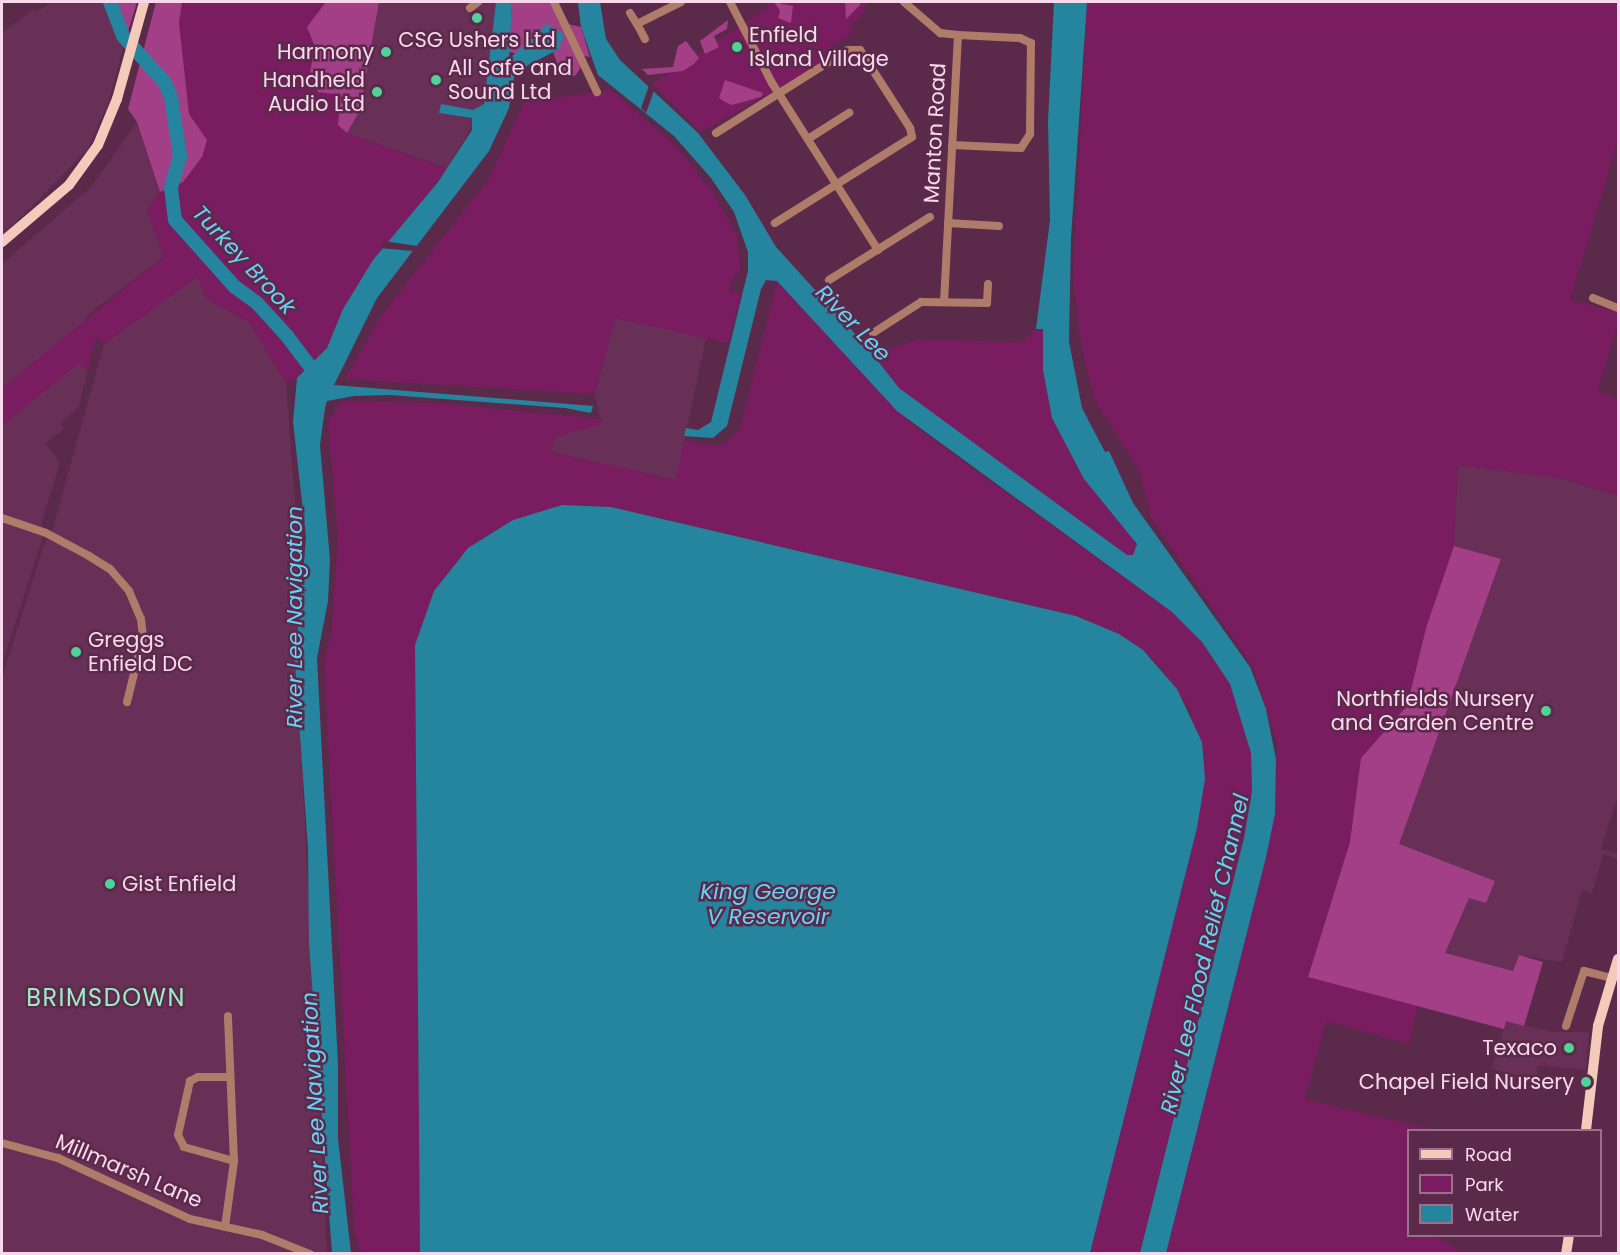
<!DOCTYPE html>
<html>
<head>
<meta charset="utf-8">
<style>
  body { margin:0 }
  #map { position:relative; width:1620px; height:1255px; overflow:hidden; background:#5b2a4b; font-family:Poppins,sans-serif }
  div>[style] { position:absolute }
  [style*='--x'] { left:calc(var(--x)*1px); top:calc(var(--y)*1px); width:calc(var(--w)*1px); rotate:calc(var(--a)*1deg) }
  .built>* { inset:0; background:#683056 }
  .green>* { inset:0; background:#791c60 }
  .forest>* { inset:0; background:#a33f86 }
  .water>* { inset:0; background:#25849e }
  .pier>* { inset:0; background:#5b2a4b }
  .river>* { height:14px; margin:-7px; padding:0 7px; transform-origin:7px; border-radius:7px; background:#25849e }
  .minor>* { height:8px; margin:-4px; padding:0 4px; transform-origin:4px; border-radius:4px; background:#af7c69 }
  .major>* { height:10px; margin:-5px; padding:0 5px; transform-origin:5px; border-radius:5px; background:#f4cabb }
  .dots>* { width:16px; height:16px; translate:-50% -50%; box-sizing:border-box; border:3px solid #5b2a4b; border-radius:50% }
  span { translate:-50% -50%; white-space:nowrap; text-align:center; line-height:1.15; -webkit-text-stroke:5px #5b2a4b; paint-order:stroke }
  .poi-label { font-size:21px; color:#f8d9ec }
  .left { translate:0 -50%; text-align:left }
  .right { translate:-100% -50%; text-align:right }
  .street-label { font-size:21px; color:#f8d9ec }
  .water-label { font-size:22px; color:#65d4f6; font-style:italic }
  .quarter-label { font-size:24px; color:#9bedc3; letter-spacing:1.5px }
  .frame { position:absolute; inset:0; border:3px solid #f8d9ec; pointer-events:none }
  .legend { position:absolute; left:1407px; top:1129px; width:195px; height:108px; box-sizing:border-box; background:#5b2a4b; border:2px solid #9a708b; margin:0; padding:8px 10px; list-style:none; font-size:18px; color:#f8d9ec }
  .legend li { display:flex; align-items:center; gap:12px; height:30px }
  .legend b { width:30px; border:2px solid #9a708b }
</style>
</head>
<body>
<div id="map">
  <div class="built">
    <div style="clip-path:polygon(52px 2px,106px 2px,116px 35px,124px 45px,108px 103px,88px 149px,2px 236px,2px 33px,34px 9px,37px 12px)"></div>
    <div style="clip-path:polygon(379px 2px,496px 2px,484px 105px,447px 168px,347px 133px,360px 110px)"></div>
    <div style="clip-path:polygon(137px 122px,160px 192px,147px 211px,164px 256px,85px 317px,96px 337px,87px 372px,78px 408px,62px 422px,63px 429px,45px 444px,60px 462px,42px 521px,43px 536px,2px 664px,2px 264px,91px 187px)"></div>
    <div style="clip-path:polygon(197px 277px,207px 299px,250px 323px,286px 383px,299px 557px,303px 788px,327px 1253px,2px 1254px,2px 678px,43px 548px,53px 528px,104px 344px)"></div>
    <div style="clip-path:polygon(615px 318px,706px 338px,676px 480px,551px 452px,555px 437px,601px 424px,595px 394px)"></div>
    <div style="clip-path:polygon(1458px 465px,1560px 478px,1618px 496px,1618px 795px,1601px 849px,1618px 854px,1618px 859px,1603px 854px,1592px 893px,1582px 890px,1562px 962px,1520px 955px,1513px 972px,1444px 953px,1469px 898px,1398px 844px,1501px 560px,1454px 546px)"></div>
    <div style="clip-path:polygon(1506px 1021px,1552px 1032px,1589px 1032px,1586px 1070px,1538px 1065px,1536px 1080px,1492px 1069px)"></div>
  </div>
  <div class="green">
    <div style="clip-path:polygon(160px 2px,379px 2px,360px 110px,347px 133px,447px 168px,343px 309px,327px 348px,296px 379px,286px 383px,250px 323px,207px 299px,197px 277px,104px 344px,96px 337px,87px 372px,79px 363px,2px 426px,2px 388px,164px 256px,147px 211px,159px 192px,137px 122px)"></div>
    <div style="clip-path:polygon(768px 2px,868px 2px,860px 18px,850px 23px,854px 32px,828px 49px,827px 61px,701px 132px,652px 84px,767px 8px)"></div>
    <div style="clip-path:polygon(1087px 2px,1618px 2px,1618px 141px,1570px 300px,1618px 312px,1618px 325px,1597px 391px,1618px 399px,1618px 495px,1560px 478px,1458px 465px,1454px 546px,1426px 628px,1407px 706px,1361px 758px,1350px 842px,1308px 976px,1418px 1006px,1409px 1044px,1326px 1021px,1305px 1099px,1434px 1130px,1408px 1130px,1408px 1236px,1434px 1236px,1463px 1253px,1166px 1253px,1266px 857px,1275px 814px,1277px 744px,1253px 667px,1151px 518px,1139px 470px,1094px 399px,1080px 338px,1073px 279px)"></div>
    <div style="clip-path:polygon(611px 90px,675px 146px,712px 191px,737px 236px,741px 271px,733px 277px,729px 291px,741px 294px,728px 343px,615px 318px,595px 394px,345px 379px,380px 317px,488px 180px,524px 102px)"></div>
    <div style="clip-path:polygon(777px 282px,914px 426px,1172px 612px,1202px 642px,1230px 684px,1243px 716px,1251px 753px,1252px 791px,1244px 838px,1140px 1253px,1090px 1253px,1197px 828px,1191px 712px,1158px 664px,1119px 634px,1076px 616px,611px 507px,562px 505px,513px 520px,468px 548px,434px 591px,415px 645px,420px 1254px,360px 1253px,354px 1229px,324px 662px,331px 635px,338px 539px,328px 421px,342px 401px,435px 403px,602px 419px,601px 424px,555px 437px,551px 452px,676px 480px,684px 441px,718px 446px,730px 440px,740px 429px)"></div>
    <div style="clip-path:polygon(1036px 329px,1043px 329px,1043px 370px,1137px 544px,1133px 555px,1127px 555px,945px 424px,899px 388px,874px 355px,918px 339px,1021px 342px)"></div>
  </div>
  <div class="forest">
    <div style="clip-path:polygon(106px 2px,137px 2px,124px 45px,116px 35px)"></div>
    <div style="clip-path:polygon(156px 2px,182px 2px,179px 23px,189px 114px,207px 140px,202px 157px,183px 182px,160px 192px,137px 122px,128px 109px)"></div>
    <div style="clip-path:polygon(326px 2px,379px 2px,360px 110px,347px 133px,338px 125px,341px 95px,318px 92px,310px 72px,315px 47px,307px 27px)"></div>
    <div style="clip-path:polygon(512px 2px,550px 2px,564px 23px,581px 27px,590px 57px,579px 55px,580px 69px,575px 76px,562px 76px,553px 52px,559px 49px,537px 31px,517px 54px,509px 52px)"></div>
    <div style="clip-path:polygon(774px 2px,793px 6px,791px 23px,778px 18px,780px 11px)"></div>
    <div style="clip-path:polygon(845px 2px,860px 2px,860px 5px,846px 19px)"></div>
    <div style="clip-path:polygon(728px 20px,727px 29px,714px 36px,719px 47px,705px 54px,700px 41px)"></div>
    <div style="clip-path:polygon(686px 41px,699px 58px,694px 64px,683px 71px,648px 75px,642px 69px,673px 67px,678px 46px)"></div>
    <div style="clip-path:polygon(725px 80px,763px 93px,761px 97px,732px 105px,725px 102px,719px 98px)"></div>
    <div style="clip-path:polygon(1454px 546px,1501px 559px,1399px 844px,1495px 881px,1486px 903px,1469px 898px,1445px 953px,1513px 971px,1519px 955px,1543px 962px,1524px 1026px,1506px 1021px,1504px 1029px,1308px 977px,1350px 842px,1361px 758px,1407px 706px,1426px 628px)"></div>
  </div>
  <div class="water">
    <div style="clip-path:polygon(496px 2px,512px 2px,509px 59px,547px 24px,564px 34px,559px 49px,515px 72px,509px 108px,489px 151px,377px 298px,334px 385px,593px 406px,591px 413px,565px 408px,390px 395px,354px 396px,327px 401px,325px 408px,320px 445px,330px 560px,328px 601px,317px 658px,338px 1064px,338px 1139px,351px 1253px,332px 1253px,309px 944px,308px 849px,295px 662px,306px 537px,293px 422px,297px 378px,327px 348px,343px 309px,373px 260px,438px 182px,472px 130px,472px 118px,439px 113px,441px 104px,473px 110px,484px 104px)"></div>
    <div style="clip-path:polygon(578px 2px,600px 2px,606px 39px,620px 60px,698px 133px,745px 195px,776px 247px,867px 347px,899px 388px,1127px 555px,1133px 555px,1137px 544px,1084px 479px,1052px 418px,1043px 370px,1043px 329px,1036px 329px,1050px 220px,1048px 121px,1054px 2px,1087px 2px,1071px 238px,1069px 342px,1082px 408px,1105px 452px,1109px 451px,1133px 503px,1250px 667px,1266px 709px,1276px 759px,1275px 814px,1266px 857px,1166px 1253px,1140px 1253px,1244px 838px,1252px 791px,1251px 753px,1230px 684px,1202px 642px,1172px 612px,897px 411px,777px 281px,766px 280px,761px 289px,727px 426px,713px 438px,684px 436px,686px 428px,698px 430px,711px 422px,748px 271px,748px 252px,734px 212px,711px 178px,674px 136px,598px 75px,581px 27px)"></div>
    <div style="clip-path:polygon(562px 505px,611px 507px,1076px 616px,1119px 634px,1143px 650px,1177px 689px,1202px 742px,1205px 779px,1197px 828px,1090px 1253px,420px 1253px,415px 645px,434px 591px,468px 548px,513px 520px)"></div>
  </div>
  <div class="pier">
    <div style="clip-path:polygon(650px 83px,655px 88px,646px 113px,641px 108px)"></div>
    <div style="clip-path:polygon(384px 241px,417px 246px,413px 251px,379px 248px)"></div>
  </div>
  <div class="river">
    <div style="--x:110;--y:2;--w:36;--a:69"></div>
    <div style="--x:123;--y:36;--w:63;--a:48.2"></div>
    <div style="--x:165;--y:83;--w:15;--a:67"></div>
    <div style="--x:171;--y:97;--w:60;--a:81.3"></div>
    <div style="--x:180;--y:156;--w:33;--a:106"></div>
    <div style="--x:171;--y:188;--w:32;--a:83"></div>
    <div style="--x:175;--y:220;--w:90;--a:48.2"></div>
    <div style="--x:235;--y:287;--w:27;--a:36"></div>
    <div style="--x:257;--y:303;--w:45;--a:47.7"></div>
    <div style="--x:287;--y:336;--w:51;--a:52.9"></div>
  </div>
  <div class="minor">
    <div style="--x:554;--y:2;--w:100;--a:64.5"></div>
    <div style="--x:730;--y:2;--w:91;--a:62.6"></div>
    <div style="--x:772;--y:83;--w:198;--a:57.6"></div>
    <div style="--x:904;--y:2;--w:48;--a:40.7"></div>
    <div style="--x:940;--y:33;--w:18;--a:6"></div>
    <div style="--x:958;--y:35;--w:265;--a:93"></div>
    <div style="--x:470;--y:8;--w:10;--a:-37"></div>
    <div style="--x:630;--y:13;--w:13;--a:58"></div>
    <div style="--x:645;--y:39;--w:17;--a:-118"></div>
    <div style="--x:637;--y:24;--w:49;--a:-26.6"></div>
    <div style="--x:716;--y:133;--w:156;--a:-32.2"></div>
    <div style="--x:848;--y:50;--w:12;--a:0"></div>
    <div style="--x:860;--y:50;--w:93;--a:57.3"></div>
    <div style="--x:910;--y:128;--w:9;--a:77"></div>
    <div style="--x:912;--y:137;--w:162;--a:147.9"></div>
    <div style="--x:808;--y:139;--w:49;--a:-32.4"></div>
    <div style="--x:952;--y:145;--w:69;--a:2.5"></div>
    <div style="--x:1021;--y:148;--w:17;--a:-57"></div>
    <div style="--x:1030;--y:134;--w:91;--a:-89.4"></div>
    <div style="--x:1031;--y:43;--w:12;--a:-156"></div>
    <div style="--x:1020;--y:38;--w:62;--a:-177.2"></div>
    <div style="--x:948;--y:223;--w:51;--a:3.4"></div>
    <div style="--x:829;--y:280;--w:119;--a:-32"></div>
    <div style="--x:1593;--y:298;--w:27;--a:22"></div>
    <div style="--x:873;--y:333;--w:57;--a:-32.9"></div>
    <div style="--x:921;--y:302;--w:66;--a:0.9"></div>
    <div style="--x:987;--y:303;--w:19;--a:-87"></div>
    <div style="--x:2;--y:518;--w:46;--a:18.8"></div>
    <div style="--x:46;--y:533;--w:49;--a:28.1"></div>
    <div style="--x:89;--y:556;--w:25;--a:32"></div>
    <div style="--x:110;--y:569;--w:29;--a:49"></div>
    <div style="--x:129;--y:591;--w:30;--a:67"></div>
    <div style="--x:141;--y:619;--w:18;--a:84"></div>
    <div style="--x:143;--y:637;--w:67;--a:103.8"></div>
    <div style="--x:1566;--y:1026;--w:58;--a:-71.9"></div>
    <div style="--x:1584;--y:971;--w:29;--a:14"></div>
    <div style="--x:230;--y:1077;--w:32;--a:180"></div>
    <div style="--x:198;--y:1077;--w:9;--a:153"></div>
    <div style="--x:190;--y:1081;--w:55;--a:102.5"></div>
    <div style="--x:178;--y:1135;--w:13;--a:63"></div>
    <div style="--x:184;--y:1147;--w:52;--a:15.6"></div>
    <div style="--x:2;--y:1143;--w:58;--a:15"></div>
    <div style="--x:58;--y:1158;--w:145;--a:24.8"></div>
    <div style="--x:190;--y:1219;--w:74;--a:12.5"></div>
    <div style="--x:262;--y:1235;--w:52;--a:21.6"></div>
    <div style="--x:225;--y:1227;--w:67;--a:-82.2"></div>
    <div style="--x:234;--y:1161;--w:145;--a:-92.4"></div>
  </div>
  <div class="major">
    <div style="--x:2;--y:242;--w:88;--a:-40.4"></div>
    <div style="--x:69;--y:185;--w:49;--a:-54.1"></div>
    <div style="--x:98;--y:145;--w:50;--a:-67.6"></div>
    <div style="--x:117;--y:99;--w:101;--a:-74.4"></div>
    <div style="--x:1586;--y:1130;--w:105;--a:-83.4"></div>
    <div style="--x:1598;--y:1026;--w:70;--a:-73.4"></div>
    <div style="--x:1566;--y:1254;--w:18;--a:-81"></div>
  </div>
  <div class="dots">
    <div style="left:477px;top:18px;background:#4fd399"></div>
    <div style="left:737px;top:47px;background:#4fd399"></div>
    <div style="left:386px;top:52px;background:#4fd399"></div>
    <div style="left:436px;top:80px;background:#4fd399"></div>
    <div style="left:377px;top:92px;background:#4fd399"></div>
    <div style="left:76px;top:652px;background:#4fd399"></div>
    <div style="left:1546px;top:711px;background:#4fd399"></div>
    <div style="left:110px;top:884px;background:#4fd399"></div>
    <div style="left:1569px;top:1048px;background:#4fd399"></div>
    <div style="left:1586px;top:1082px;background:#4fd399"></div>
  </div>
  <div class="poi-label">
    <span class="left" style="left:749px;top:47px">Enfield<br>Island Village</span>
    <span style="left:477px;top:40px">CSG Ushers Ltd</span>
    <span class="right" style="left:374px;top:52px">Harmony</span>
    <span class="left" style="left:448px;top:80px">All Safe and<br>Sound Ltd</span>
    <span class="right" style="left:365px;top:92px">Handheld<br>Audio Ltd</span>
    <span class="left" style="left:88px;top:652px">Greggs<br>Enfield DC</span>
    <span class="right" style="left:1534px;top:711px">Northfields Nursery<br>and Garden Centre</span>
    <span class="left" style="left:122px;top:884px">Gist Enfield</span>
    <span class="right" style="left:1557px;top:1048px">Texaco</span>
    <span class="right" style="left:1574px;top:1082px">Chapel Field Nursery</span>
  </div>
  <div class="street-label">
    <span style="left:935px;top:133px;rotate:-87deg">Manton Road</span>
    <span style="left:129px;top:1171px;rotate:23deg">Millmarsh Lane</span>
  </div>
  <div class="water-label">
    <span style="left:244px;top:260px;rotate:47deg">Turkey Brook</span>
    <span style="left:853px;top:323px;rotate:46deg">River Lee</span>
    <span style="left:295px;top:617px;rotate:-90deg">River Lee Navigation</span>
    <span style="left:768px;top:904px">King George<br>V Reservoir</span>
    <span style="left:1205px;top:954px;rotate:-77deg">River Lee Flood Relief Channel</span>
    <span style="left:315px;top:1103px;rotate:-93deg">River Lee Navigation</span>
  </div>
  <div class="quarter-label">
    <span style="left:106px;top:998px">BRIMSDOWN</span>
  </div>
  <div class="frame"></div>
  <ul class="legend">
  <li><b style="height:8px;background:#f4cabb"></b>Road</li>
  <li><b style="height:16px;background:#791c60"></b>Park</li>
  <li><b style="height:16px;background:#25849e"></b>Water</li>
  </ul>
</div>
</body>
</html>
